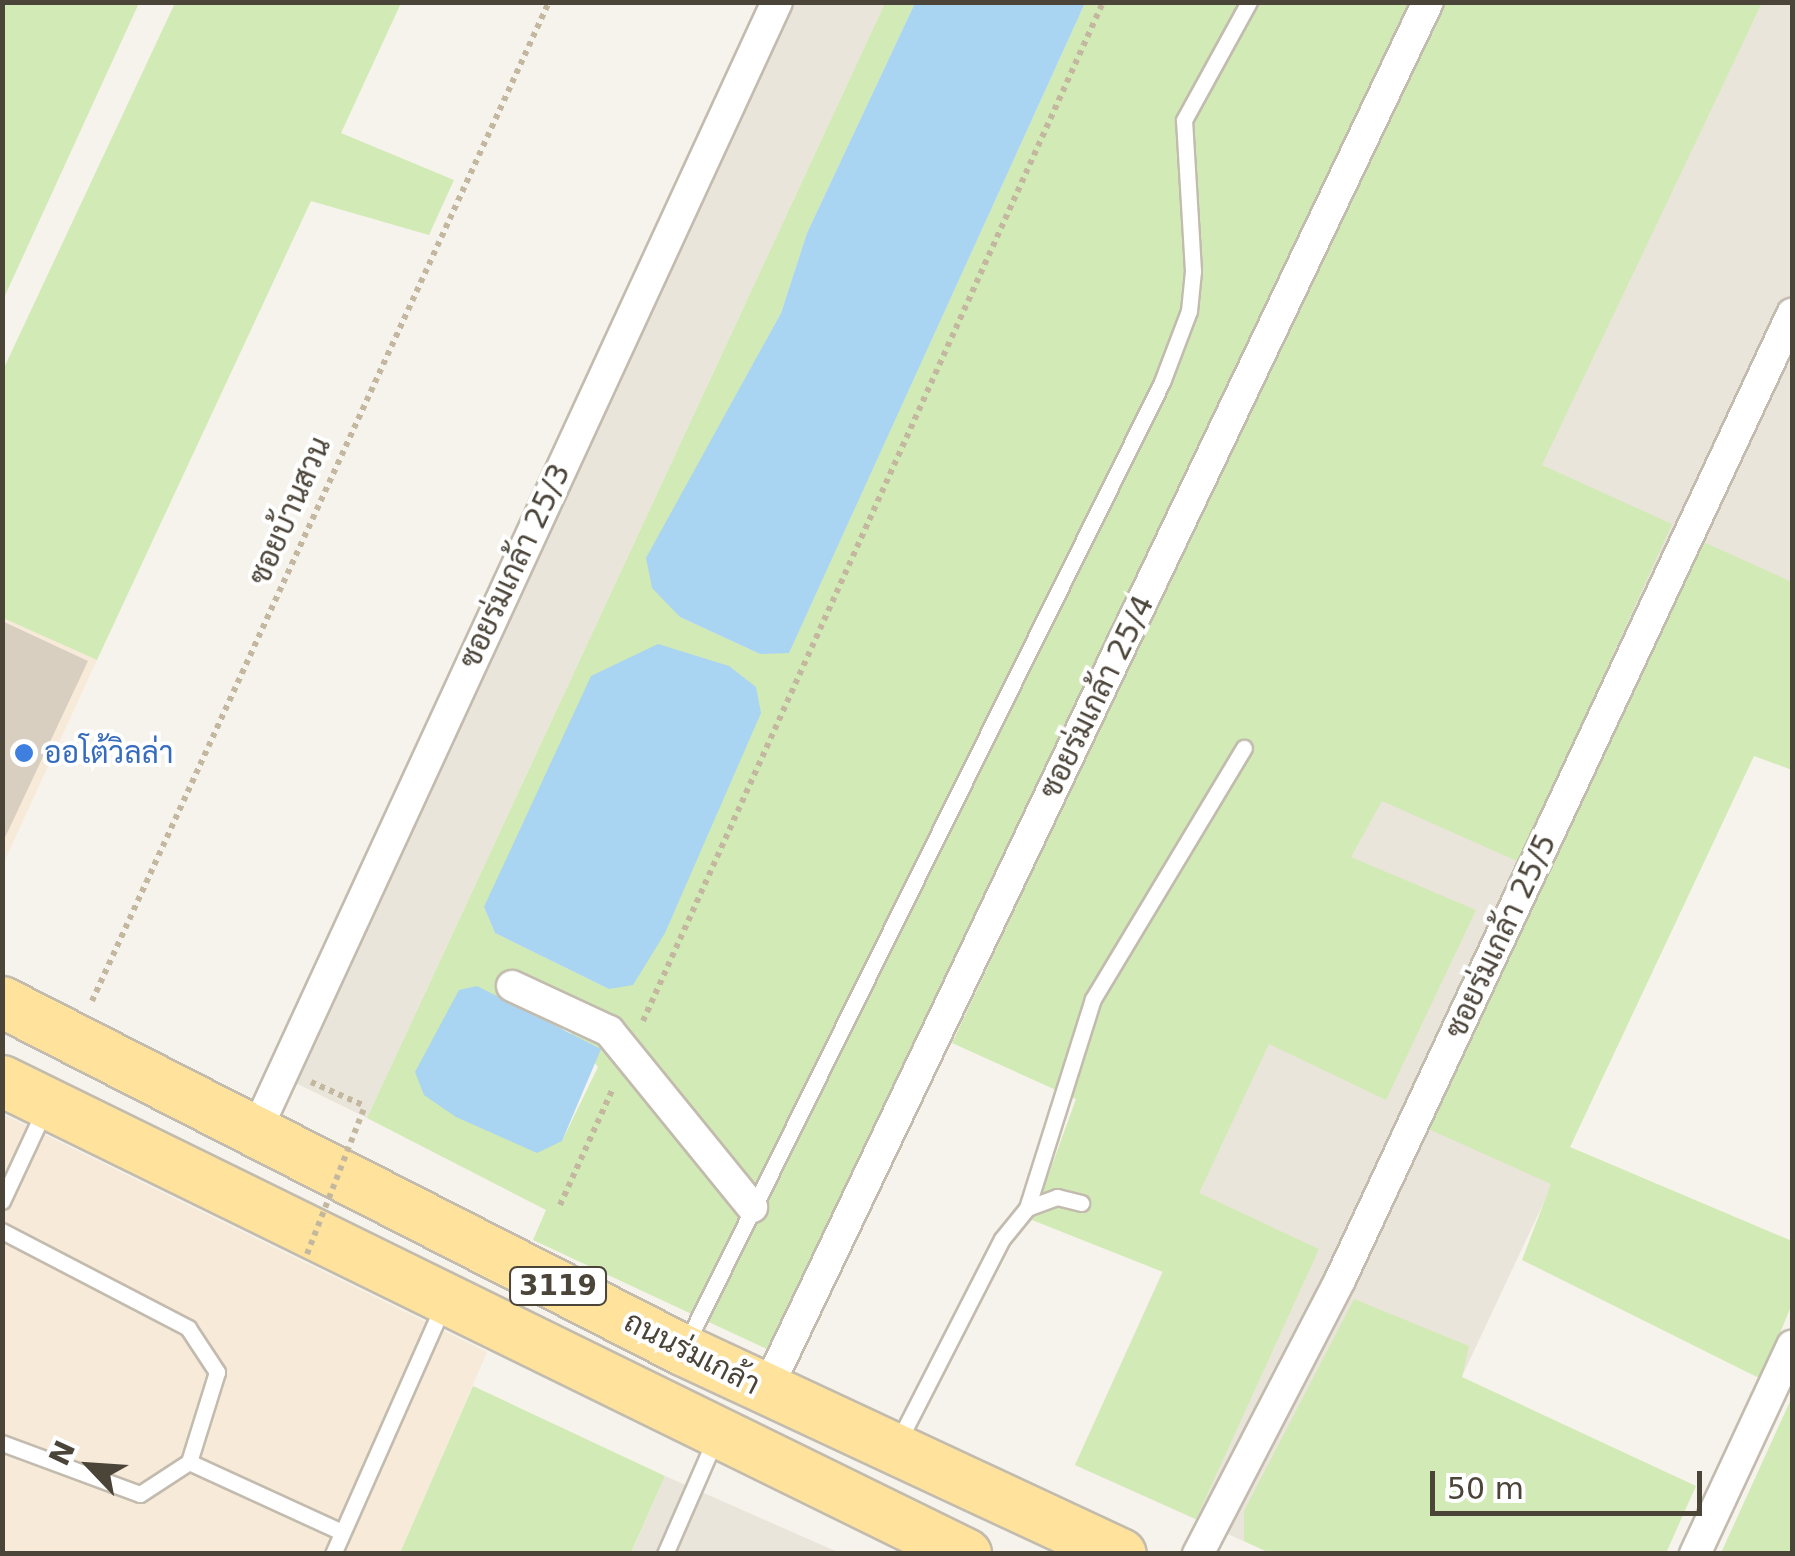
<!DOCTYPE html>
<html>
<head>
<meta charset="utf-8">
<style>
  body { margin:0 }
  #map { position:relative; width:1795px; height:1556px; overflow:hidden; background:#f6f3ec; font-family:"DejaVu Sans",Sarabun,sans-serif }
  div>[style] { position:absolute }
  [style*='--x'] { left:calc(var(--x)*1px); top:calc(var(--y)*1px); width:calc(var(--w)*1px); rotate:calc(var(--a)*1deg) }
  .residential>* { inset:0; background:#eae5da }
  .commercial>* { inset:0; background:#f7ead8 }
  .green>* { inset:0; background:#d2eab5 }
  .water>* { inset:0; background:#a9d4f2 }
  .building>* { inset:0; background:#d8cfc1 }
  .path>* { height:6px; margin-top:-3px; transform-origin:0; background:repeating-linear-gradient(90deg,#c4b79f 0 5px,transparent 0 10px) }
  .roads { filter:drop-shadow(2px 0 #c2bbae) drop-shadow(-2px 0 #c2bbae) drop-shadow(0 2px #c2bbae) drop-shadow(0 -2px #c2bbae) }
  .service>* { height:15px; margin:-7.5px; padding:0 7.5px; transform-origin:7.5px; border-radius:7.5px; background:#fff }
  .minor>* { height:30px; margin:-15px; padding:0 15px; transform-origin:15px; border-radius:15px; background:#fff }
  .primary>* { height:50px; margin:-25px; padding:0 25px; transform-origin:25px; border-radius:25px; background:#ffe39c }
  .path-bridge>* { height:6px; margin-top:-3px; transform-origin:0; background:repeating-linear-gradient(90deg,#c4b79f 0 5px,transparent 0 10px) }
  .dots>* { width:28px; height:28px; translate:-50% -50%; box-sizing:border-box; border:5px solid #fff; border-radius:50% }
  span { translate:-50% -50%; white-space:nowrap; text-align:center; line-height:1.15; -webkit-text-stroke:8px #fff; paint-order:stroke }
  .shield-label span { padding:2px 8px; background:#fff; border:2px solid; border-radius:8px; -webkit-text-stroke-width:0 }
  .shield-label { font-size:28px; color:#4b4439; font-weight:700 }
  .street-label { font-size:30px; color:#4b4439 }
  .shop-label { font-size:30px; color:#366cbe }
  .left { translate:0 -50%; text-align:left }
  .frame { position:absolute; inset:0; border:5px solid #4b4439; pointer-events:none }
  .north { position:absolute; left:40px; top:1416px; width:100px; height:100px; -webkit-text-stroke:8px #fff; paint-order:stroke; rotate:295deg; font-size:28px; font-weight:700; line-height:40px; text-align:center; color:#4b4439 }
  .north::after { content:''; display:block; margin:auto; width:35px; height:45px; background:#4b4439; clip-path:polygon(50% 0,100% 100%,50% 72%,0 100%) }
  .scale { position:absolute; left:1430px; top:1471px; width:272px; height:45px; box-sizing:border-box; border:5px solid #4b4439; border-top:0; padding-left:12px; font-size:30px; line-height:35px; white-space:nowrap; color:#4b4439; -webkit-text-stroke:8px #fff; paint-order:stroke }
</style>
</head>
<body>
<div id="map">
  <div class="residential">
    <div style="clip-path:polygon(761px 3px,885px 3px,367px 1118px,267px 1069px)"></div>
    <div style="clip-path:polygon(1762px 3px,1792px 3px,1792px 674px,1379px 1553px,1270px 1553px,1075px 1465px,1350px 857px)"></div>
    <div style="clip-path:polygon(665px 1476px,840px 1553px,631px 1554px)"></div>
  </div>
  <div class="commercial">
    <div style="clip-path:polygon(3px 618px,97px 660px,3px 864px)"></div>
    <div style="clip-path:polygon(5px 1115px,487px 1352px,400px 1553px,3px 1554px)"></div>
  </div>
  <div class="green">
    <div style="clip-path:polygon(3px 2px,139px 3px,3px 300px,2px 3px)"></div>
    <div style="clip-path:polygon(175px 3px,401px 3px,341px 133px,454px 180px,429px 235px,311px 201px,97px 660px,3px 618px,3px 370px)"></div>
    <div style="clip-path:polygon(evenodd,885px 3px,915px 3px,807px 233px,781px 313px,647px 558px,680px 617px,760px 654px,789px 652px,1085px 3px,1411px 3px,771px 1351px,533px 1240px,546px 1210px,367px 1118px,885px 3px,484px 907px,609px 989px,495px 933px,484px 907px,885px 3px,563px 1023px,598px 1067px,562px 1141px,563px 1023px)"></div>
    <div style="clip-path:polygon(1442px 3px,1762px 3px,1542px 465px,1672px 524px,1519px 862px,1382px 801px,1351px 857px,1476px 910px,1386px 1100px,1269px 1044px,1199px 1193px,1319px 1249px,1196px 1519px,1075px 1465px,1163px 1272px,1032px 1220px,1076px 1099px,952px 1043px)"></div>
    <div style="clip-path:polygon(1699px 540px,1792px 582px,1792px 770px,1754px 756px,1570px 1147px,1792px 1241px,1792px 1304px,1761px 1379px,1522px 1260px,1551px 1184px,1426px 1128px)"></div>
    <div style="clip-path:polygon(1354px 1299px,1469px 1346px,1462px 1377px,1696px 1486px,1666px 1553px,1272px 1554px,1244px 1541px,1244px 1511px)"></div>
    <div style="clip-path:polygon(473px 1386px,665px 1476px,631px 1553px,400px 1553px)"></div>
    <div style="clip-path:polygon(1792px 1397px,1792px 1553px,1721px 1553px)"></div>
  </div>
  <div class="water">
    <div style="clip-path:polygon(915px 3px,1085px 3px,789px 653px,760px 654px,680px 617px,652px 588px,646px 558px,781px 313px,807px 233px)"></div>
    <div style="clip-path:polygon(658px 644px,729px 666px,756px 687px,761px 713px,665px 933px,633px 985px,609px 989px,495px 933px,484px 907px,591px 676px)"></div>
    <div style="clip-path:polygon(477px 986px,601px 1049px,562px 1141px,537px 1153px,456px 1117px,424px 1095px,415px 1072px,459px 990px)"></div>
  </div>
  <div class="building">
    <div style="clip-path:polygon(2px 621px,88px 661px,2px 844px)"></div>
  </div>
  <div class="path">
    <div style="--x:92;--y:1001;--w:1099;--a:-65.42"></div>
    <div style="--x:643;--y:1021;--w:1118;--a:-65.7"></div>
    <div style="--x:311;--y:1082;--w:59;--a:24"></div>
    <div style="--x:560;--y:1205;--w:128;--a:-65.6"></div>
  </div>
  <div class="roads">
    <div class="service">
      <div style="--x:2;--y:1201;--w:99;--a:-65"></div>
      <div style="--x:1027;--y:1208;--w:219;--a:-72.5"></div>
      <div style="--x:1093;--y:999;--w:293;--a:-59"></div>
      <div style="--x:2;--y:1231;--w:210;--a:27.5"></div>
      <div style="--x:188;--y:1328;--w:53;--a:56.6"></div>
      <div style="--x:217;--y:1372;--w:94;--a:107.3"></div>
      <div style="--x:189;--y:1462;--w:168;--a:24.6"></div>
      <div style="--x:687;--y:1342;--w:1071;--a:-63.67"></div>
      <div style="--x:1162;--y:382;--w:76;--a:-69.2"></div>
      <div style="--x:1189;--y:311;--w:40;--a:-84.3"></div>
      <div style="--x:1193;--y:271;--w:151;--a:-93.4"></div>
      <div style="--x:1184;--y:120;--w:135;--a:-61.2"></div>
      <div style="--x:2;--y:1443;--w:147;--a:20.3"></div>
      <div style="--x:140;--y:1494;--w:59;--a:-33.1"></div>
      <div style="--x:897;--y:1444;--w:230;--a:-62.9"></div>
      <div style="--x:1002;--y:1239;--w:40;--a:-51"></div>
      <div style="--x:1027;--y:1208;--w:32;--a:-20"></div>
      <div style="--x:1057;--y:1197;--w:25;--a:14"></div>
      <div style="--x:333;--y:1554;--w:271;--a:-66.1"></div>
      <div style="--x:665;--y:1554;--w:128;--a:-66.4"></div>
    </div>
    <div class="minor">
      <div style="--x:512;--y:986;--w:107;--a:24.9"></div>
      <div style="--x:609;--y:1031;--w:227;--a:50.9"></div>
      <div style="--x:256;--y:1131;--w:1243;--a:-65.23"></div>
      <div style="--x:766;--y:1391;--w:1539;--a:-64.52"></div>
      <div style="--x:1198;--y:1554;--w:309;--a:-62.6"></div>
      <div style="--x:1340;--y:1280;--w:1067;--a:-64.92"></div>
      <div style="--x:1695;--y:1554;--w:230;--a:-65"></div>
    </div>
    <div class="primary">
      <div style="--x:2;--y:1002;--w:765;--a:27.07"></div>
      <div style="--x:683;--y:1350;--w:483;--a:25"></div>
      <div style="--x:2;--y:1081;--w:1074;--a:26.14"></div>
    </div>
  </div>
  <div class="path-bridge">
    <div style="--x:307;--y:1254;--w:159;--a:-68.6"></div>
  </div>
  <div class="dots">
    <div style="left:24px;top:753px;background:#3f7fe0"></div>
  </div>
  <div class="shield-label">
    <span style="left:558px;top:1286px">3119</span>
  </div>
  <div class="street-label">
    <span style="left:290px;top:511px;rotate:-66deg">ซอยบ้านสวน</span>
    <span style="left:515px;top:566px;rotate:-65deg">ซอยร่มเกล้า 25/3</span>
    <span style="left:1097px;top:697px;rotate:-64deg">ซอยร่มเกล้า 25/4</span>
    <span style="left:1501px;top:936px;rotate:-65deg">ซอยร่มเกล้า 25/5</span>
    <span style="left:692px;top:1353px;rotate:27deg">ถนนร่มเกล้า</span>
  </div>
  <div class="shop-label">
    <span class="left" style="left:44px;top:753px">ออโต้วิลล่า</span>
  </div>
  <div class="frame"></div>
  <div class="north">N</div>
  <div class="scale">50 m</div>
</div>
</body>
</html>
